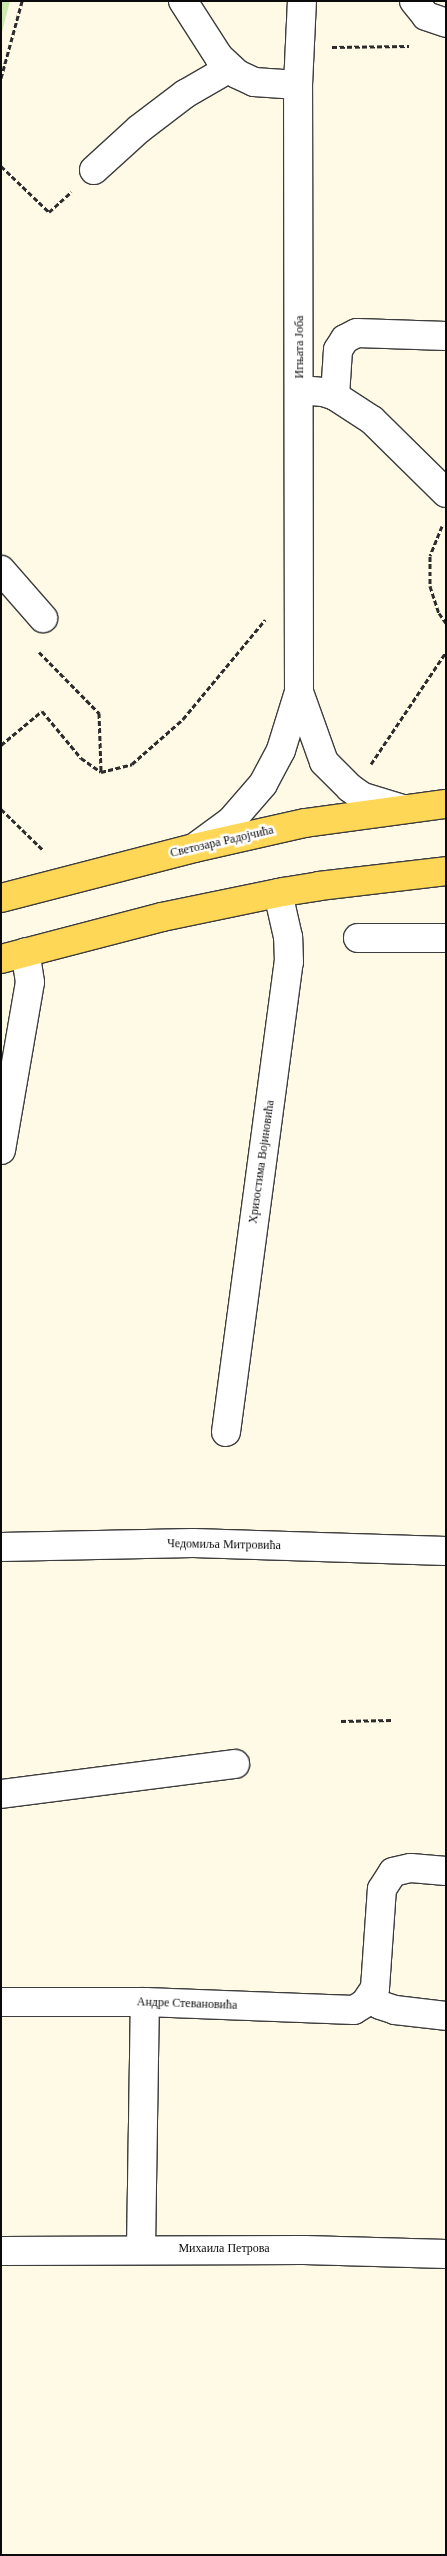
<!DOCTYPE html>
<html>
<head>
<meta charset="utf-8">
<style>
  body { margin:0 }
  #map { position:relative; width:447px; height:2556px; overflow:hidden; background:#fffae6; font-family:Georgia,serif }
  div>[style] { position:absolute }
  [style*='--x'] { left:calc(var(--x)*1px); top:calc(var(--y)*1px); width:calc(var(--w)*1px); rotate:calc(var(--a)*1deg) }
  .green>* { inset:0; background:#cdebae }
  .path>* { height:3px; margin-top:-1.5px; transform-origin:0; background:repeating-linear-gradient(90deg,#2c2c2c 0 5px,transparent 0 7.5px) }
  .roads { filter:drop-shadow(1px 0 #3d3d3d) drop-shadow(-1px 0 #3d3d3d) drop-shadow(0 1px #3d3d3d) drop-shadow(0 -1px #3d3d3d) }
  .minor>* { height:28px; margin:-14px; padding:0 14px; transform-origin:14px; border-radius:14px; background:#fff }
  .major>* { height:28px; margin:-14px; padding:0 14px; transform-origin:14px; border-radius:14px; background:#ffd756 }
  span { translate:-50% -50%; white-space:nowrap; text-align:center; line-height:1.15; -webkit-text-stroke:5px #fff; paint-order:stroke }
  .street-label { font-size:12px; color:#0a0a0a }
  .frame { position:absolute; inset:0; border:2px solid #0a0a0a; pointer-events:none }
</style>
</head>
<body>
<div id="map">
  <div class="green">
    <div style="clip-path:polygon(1px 1px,10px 1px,1px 36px)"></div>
  </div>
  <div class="path">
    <div style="--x:332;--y:47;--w:77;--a:-0.7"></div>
    <div style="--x:1;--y:78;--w:80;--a:-74.7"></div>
    <div style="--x:1;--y:166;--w:66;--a:43.8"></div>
    <div style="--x:49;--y:212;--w:30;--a:-42"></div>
    <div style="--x:442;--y:526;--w:32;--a:112"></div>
    <div style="--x:430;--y:556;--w:30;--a:90"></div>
    <div style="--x:430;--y:586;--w:28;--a:72"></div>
    <div style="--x:439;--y:613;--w:12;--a:55"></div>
    <div style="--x:39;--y:652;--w:86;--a:45.5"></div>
    <div style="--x:99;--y:713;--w:58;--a:88"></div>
    <div style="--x:1;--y:745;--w:53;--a:-39.7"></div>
    <div style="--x:42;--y:711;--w:61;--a:50.3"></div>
    <div style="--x:81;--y:758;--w:24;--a:35"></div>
    <div style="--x:101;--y:772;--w:32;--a:-14"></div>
    <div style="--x:132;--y:764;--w:68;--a:-41.4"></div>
    <div style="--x:183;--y:719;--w:129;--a:-50.4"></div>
    <div style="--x:371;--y:764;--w:135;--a:-56.2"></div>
    <div style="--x:1;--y:809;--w:60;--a:44.3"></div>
    <div style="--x:341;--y:1721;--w:51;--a:-1.1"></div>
  </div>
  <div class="roads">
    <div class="minor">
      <div style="--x:183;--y:1;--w:67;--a:57.3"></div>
      <div style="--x:219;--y:57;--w:25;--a:43"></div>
      <div style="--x:237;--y:74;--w:19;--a:25"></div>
      <div style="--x:254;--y:82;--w:44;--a:3.9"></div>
      <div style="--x:414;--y:1;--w:19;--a:51"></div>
      <div style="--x:426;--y:16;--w:21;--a:19"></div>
      <div style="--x:94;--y:170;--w:61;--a:-42.3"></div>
      <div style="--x:139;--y:129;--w:58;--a:-37.3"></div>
      <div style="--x:185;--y:94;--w:52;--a:-30"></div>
      <div style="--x:300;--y:390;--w:23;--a:5"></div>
      <div style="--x:323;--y:392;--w:13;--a:18"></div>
      <div style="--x:335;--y:396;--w:44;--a:33"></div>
      <div style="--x:372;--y:420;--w:104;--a:44.6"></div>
      <div style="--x:335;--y:396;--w:46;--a:-86.3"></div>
      <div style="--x:338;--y:350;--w:13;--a:-58"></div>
      <div style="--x:345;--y:339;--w:13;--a:-27"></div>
      <div style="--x:357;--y:333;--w:89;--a:1.9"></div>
      <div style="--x:1;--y:570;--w:64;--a:48.8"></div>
      <div style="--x:299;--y:692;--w:74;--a:70.3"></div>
      <div style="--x:324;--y:762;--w:37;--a:45"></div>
      <div style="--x:350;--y:788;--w:16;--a:35"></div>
      <div style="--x:363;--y:797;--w:42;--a:16.7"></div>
      <div style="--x:194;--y:848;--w:46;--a:-36.1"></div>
      <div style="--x:231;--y:821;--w:49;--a:-49.1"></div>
      <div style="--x:263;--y:784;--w:38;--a:-62"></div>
      <div style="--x:281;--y:750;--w:61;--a:-72.8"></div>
      <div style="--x:299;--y:692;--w:607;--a:-90.09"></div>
      <div style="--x:298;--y:85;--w:84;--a:-87.3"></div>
      <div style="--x:358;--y:938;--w:88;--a:0"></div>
      <div style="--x:1;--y:1150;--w:170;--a:-80.2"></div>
      <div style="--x:30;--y:982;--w:30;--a:-99"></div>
      <div style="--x:226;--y:1432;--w:474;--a:-82.4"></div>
      <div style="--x:289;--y:962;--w:25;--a:-92"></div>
      <div style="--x:288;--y:937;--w:45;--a:-102.8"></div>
      <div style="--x:1;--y:1547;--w:192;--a:-1.2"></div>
      <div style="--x:193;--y:1543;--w:253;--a:1.8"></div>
      <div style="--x:1;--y:1794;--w:236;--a:-7.3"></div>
      <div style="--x:369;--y:1998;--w:13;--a:32"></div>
      <div style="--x:380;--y:2005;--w:16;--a:18"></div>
      <div style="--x:395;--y:2010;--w:51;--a:6.7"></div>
      <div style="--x:1;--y:2002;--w:144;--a:0"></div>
      <div style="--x:145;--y:2002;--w:209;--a:2.2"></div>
      <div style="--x:354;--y:2010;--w:13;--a:-32"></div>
      <div style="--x:365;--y:2003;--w:18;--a:-56"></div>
      <div style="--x:375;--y:1988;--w:99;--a:-86"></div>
      <div style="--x:382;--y:1889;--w:20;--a:-57"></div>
      <div style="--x:393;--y:1872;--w:18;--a:-13"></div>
      <div style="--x:411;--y:1868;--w:35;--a:5"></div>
      <div style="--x:141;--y:2249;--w:247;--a:-89.1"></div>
      <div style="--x:1;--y:2251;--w:303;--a:-0.2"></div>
      <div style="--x:304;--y:2250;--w:142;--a:1.6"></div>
    </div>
    <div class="major">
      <div style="--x:1;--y:898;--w:199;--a:-14.5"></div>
      <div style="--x:194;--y:848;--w:114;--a:-12.7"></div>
      <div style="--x:305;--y:823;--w:142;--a:-7.7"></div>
      <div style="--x:1;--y:959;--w:166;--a:-14.6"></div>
      <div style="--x:162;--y:917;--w:124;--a:-11.7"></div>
      <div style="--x:283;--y:892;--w:36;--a:-9"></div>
      <div style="--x:319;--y:886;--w:128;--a:-6.7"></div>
    </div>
  </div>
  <div class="street-label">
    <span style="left:300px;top:347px;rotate:-90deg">Игњата Јоба</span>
    <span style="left:222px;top:842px;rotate:-13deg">Светозара Радојчића</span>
    <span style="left:262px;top:1162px;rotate:-82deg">Хризостима Војиновића</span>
    <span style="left:224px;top:1545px;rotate:1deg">Чедомиља Митровића</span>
    <span style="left:187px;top:2004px;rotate:2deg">Андре Стевановића</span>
    <span style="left:224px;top:2249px">Михаила Петрова</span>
  </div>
  <div class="frame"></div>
</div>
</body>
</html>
